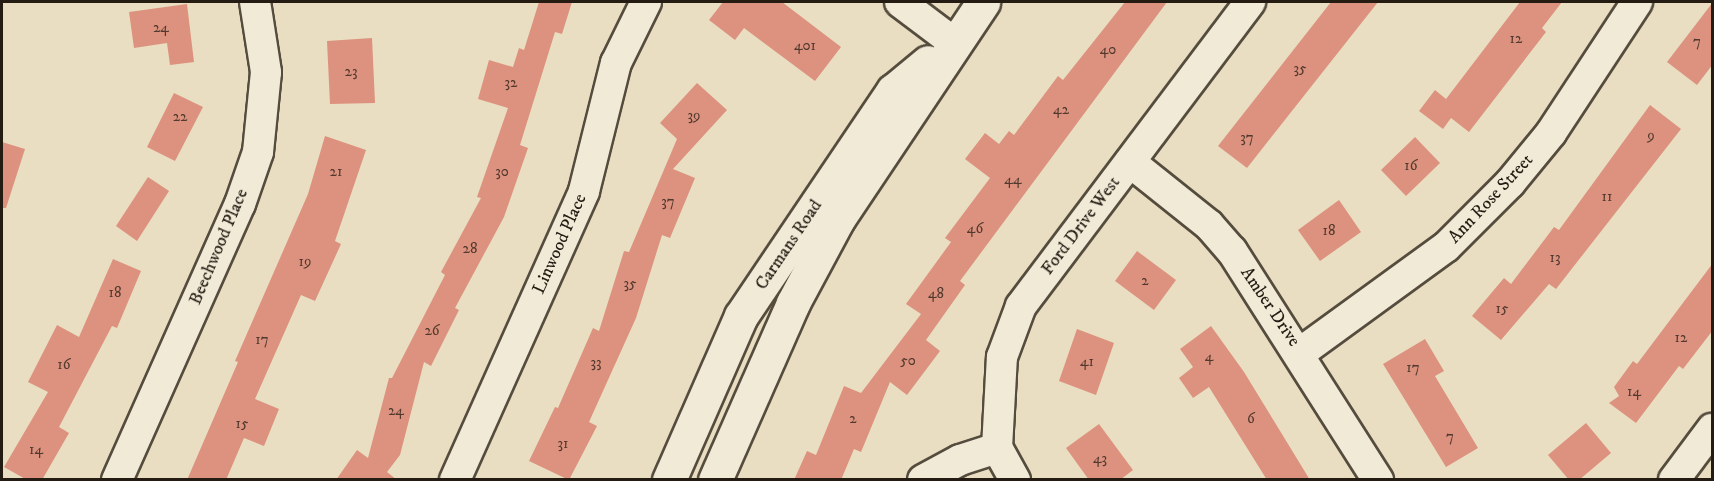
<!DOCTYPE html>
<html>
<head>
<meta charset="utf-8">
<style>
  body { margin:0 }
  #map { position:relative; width:1714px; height:481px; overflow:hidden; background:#e9dec1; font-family:"IM FELL DW Pica",serif }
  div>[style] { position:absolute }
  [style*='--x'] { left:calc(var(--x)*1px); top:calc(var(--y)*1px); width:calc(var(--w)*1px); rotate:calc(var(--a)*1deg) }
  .building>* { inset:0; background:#dc927e }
  .roads { filter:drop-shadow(2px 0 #554c3e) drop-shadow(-2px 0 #554c3e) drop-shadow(0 2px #554c3e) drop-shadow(0 -2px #554c3e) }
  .street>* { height:30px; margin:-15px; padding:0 15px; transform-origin:15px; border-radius:15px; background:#f1ead7 }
  .secondary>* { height:33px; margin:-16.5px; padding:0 16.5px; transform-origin:16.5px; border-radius:16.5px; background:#f1ead7 }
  span { translate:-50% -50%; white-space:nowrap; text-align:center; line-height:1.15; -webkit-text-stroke:6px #f1ead7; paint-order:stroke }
  .number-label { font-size:15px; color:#52392e }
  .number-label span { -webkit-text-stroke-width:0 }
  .street-label { font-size:18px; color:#241b13 }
  .frame { position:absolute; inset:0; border:3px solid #241b13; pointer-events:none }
</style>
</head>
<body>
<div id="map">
  <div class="building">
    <div style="clip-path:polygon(539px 2px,572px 2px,562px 34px,555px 32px,520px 145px,528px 148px,504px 217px,455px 308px,459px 310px,431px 366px,424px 362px,400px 455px,387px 472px,397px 480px,336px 480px,357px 450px,368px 458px,389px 378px,392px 378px,445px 275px,441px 272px,481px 198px,477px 197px,508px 108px,478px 99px,489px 60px,513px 67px,519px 48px,524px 50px)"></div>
    <div style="clip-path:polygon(723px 2px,782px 2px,841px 47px,815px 81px,744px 28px,735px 40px,709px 20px)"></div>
    <div style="clip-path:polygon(1125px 2px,1167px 2px,960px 281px,965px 285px,926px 340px,940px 351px,907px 395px,890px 382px,861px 452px,854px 449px,841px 480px,794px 480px,807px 451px,816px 455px,844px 386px,861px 393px,921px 314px,906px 304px,951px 242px,945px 238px,990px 178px,965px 159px,985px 133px,999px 144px,1009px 131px,1014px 135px,1058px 76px,1063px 80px)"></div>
    <div style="clip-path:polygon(1331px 2px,1378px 2px,1247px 168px,1218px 146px)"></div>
    <div style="clip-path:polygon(1520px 2px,1562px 2px,1542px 28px,1546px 32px,1469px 132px,1451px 118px,1443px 129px,1419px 111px,1435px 90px,1446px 99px)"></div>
    <div style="clip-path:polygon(1713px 2px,1713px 64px,1697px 85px,1667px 62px)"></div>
    <div style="clip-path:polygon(187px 4px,194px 62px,170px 65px,167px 43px,134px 48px,129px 12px)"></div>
    <div style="clip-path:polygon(372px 38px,375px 103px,330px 104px,327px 41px)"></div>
    <div style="clip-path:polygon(697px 83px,727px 110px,673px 169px,695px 178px,670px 238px,662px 235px,636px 318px,589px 422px,597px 426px,569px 480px,529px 461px,555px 407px,558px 408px,593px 328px,599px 331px,624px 251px,629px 252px,677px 139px,660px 123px)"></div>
    <div style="clip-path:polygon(174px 93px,203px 107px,175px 161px,147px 147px)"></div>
    <div style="clip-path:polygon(1650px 105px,1681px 129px,1556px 289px,1549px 284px,1501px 340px,1472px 316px,1504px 278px,1511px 284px,1554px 227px,1559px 230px)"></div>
    <div style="clip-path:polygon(325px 136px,366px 150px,335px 241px,341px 244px,315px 301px,301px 295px,255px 399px,279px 409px,264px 446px,244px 438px,226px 480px,187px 480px,238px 362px,235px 361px,308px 194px)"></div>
    <div style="clip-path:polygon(1415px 137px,1440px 163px,1406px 196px,1381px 170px)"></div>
    <div style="clip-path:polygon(2px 142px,25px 149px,6px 208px,2px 208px)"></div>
    <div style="clip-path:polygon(148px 177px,169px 191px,137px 241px,116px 226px)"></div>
    <div style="clip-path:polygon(1339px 200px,1361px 232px,1320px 261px,1298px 230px)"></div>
    <div style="clip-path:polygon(1137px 251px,1176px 280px,1154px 310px,1115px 281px)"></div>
    <div style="clip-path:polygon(113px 259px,141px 271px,117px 328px,112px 326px,59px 427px,69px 433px,42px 480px,27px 480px,4px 467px,48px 392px,28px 382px,57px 325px,79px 337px)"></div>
    <div style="clip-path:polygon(1713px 263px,1713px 330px,1683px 369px,1679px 366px,1636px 423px,1609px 403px,1619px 396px,1614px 387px,1633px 361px,1637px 364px)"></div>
    <div style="clip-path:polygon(1211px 326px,1244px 372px,1310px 480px,1267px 480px,1209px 387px,1193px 398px,1179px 378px,1193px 367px,1180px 349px)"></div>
    <div style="clip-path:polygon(1077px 329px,1114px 343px,1096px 395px,1059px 381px)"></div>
    <div style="clip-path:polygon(1425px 339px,1444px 371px,1435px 376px,1478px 448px,1446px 467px,1383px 364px)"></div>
    <div style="clip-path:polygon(1586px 423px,1611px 453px,1579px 480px,1569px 480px,1548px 455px)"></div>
    <div style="clip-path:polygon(1099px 424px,1133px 470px,1120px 480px,1089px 480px,1066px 448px)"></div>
  </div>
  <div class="roads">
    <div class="street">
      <div style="--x:900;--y:2;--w:66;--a:37"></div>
      <div style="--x:1130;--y:162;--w:101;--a:38.6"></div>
      <div style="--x:1209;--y:225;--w:35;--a:49"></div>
      <div style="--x:1232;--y:251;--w:272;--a:57.5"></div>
      <div style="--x:1300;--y:353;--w:180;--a:-36"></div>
      <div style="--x:1446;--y:247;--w:91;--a:-45"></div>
      <div style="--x:1510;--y:183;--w:65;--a:-50.6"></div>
      <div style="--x:1551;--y:133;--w:157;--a:-56.7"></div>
      <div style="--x:117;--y:480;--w:302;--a:-66"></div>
      <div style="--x:240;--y:204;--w:55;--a:-70.9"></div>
      <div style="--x:258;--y:152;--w:80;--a:-84.3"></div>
      <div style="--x:266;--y:72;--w:71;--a:-98.9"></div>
      <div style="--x:455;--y:480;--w:316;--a:-65.9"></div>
      <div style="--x:584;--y:191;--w:132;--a:-76"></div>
      <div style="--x:616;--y:63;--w:68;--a:-63.8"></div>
      <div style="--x:923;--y:480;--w:42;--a:-28.4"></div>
      <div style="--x:960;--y:460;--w:39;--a:-18"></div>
      <div style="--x:1015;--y:480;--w:37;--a:-119"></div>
      <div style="--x:997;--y:448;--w:91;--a:-86.9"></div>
      <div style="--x:1002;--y:357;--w:54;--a:-69.6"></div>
      <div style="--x:1021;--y:306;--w:381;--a:-53"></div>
      <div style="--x:1674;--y:480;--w:64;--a:-53.3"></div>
    </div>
    <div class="secondary">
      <div style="--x:669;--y:480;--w:179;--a:-66.3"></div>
      <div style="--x:741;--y:316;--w:272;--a:-56"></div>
      <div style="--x:893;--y:91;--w:45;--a:-39.6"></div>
      <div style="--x:715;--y:480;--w:193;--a:-66.2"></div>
      <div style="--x:793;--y:303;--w:95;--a:-61.8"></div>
      <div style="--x:838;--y:219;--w:261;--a:-56.2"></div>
    </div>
  </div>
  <div class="number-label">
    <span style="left:161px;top:28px">24</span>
    <span style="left:1516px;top:39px">12</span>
    <span style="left:1697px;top:42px">7</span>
    <span style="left:805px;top:46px">401</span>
    <span style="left:1108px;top:50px">40</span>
    <span style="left:1300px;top:69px">35</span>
    <span style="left:351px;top:72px">23</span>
    <span style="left:511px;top:83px">32</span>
    <span style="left:1061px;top:110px">42</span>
    <span style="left:694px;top:116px">39</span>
    <span style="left:180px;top:117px">22</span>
    <span style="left:1651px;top:136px">9</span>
    <span style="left:1247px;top:138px">37</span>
    <span style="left:1411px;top:166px">16</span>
    <span style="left:336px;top:172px">21</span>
    <span style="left:502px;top:172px">30</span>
    <span style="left:1013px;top:180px">44</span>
    <span style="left:1607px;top:197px">11</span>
    <span style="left:668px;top:202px">37</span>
    <span style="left:975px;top:229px">46</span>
    <span style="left:1329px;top:231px">18</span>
    <span style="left:470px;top:249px">28</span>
    <span style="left:1555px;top:258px">13</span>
    <span style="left:305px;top:262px">19</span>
    <span style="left:1145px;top:281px">2</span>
    <span style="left:630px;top:284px">35</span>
    <span style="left:115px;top:293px">18</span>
    <span style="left:936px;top:294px">48</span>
    <span style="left:1502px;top:309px">15</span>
    <span style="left:432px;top:331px">26</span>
    <span style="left:1681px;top:338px">12</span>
    <span style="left:262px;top:340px">17</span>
    <span style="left:1209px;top:357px">4</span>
    <span style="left:908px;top:361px">50</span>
    <span style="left:1087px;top:362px">41</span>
    <span style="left:596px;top:363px">33</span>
    <span style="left:64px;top:365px">16</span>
    <span style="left:1413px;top:368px">17</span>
    <span style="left:1634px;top:392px">14</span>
    <span style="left:396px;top:411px">24</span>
    <span style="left:853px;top:419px">2</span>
    <span style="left:1251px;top:419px">6</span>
    <span style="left:242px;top:424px">15</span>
    <span style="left:1450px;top:437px">7</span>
    <span style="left:563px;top:444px">31</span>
    <span style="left:36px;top:450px">14</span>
    <span style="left:1100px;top:459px">43</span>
  </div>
  <div class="street-label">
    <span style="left:1491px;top:199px;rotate:-47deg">Ann Rose Street</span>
    <span style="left:1081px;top:226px;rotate:-53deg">Ford Drive West</span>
    <span style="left:560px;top:244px;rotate:-66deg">Linwood Place</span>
    <span style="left:789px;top:245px;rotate:-56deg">Carmans Road</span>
    <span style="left:219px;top:247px;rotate:-67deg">Beechwood Place</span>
    <span style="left:1270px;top:307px;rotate:56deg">Amber Drive</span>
  </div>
  <div class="frame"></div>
</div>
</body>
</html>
